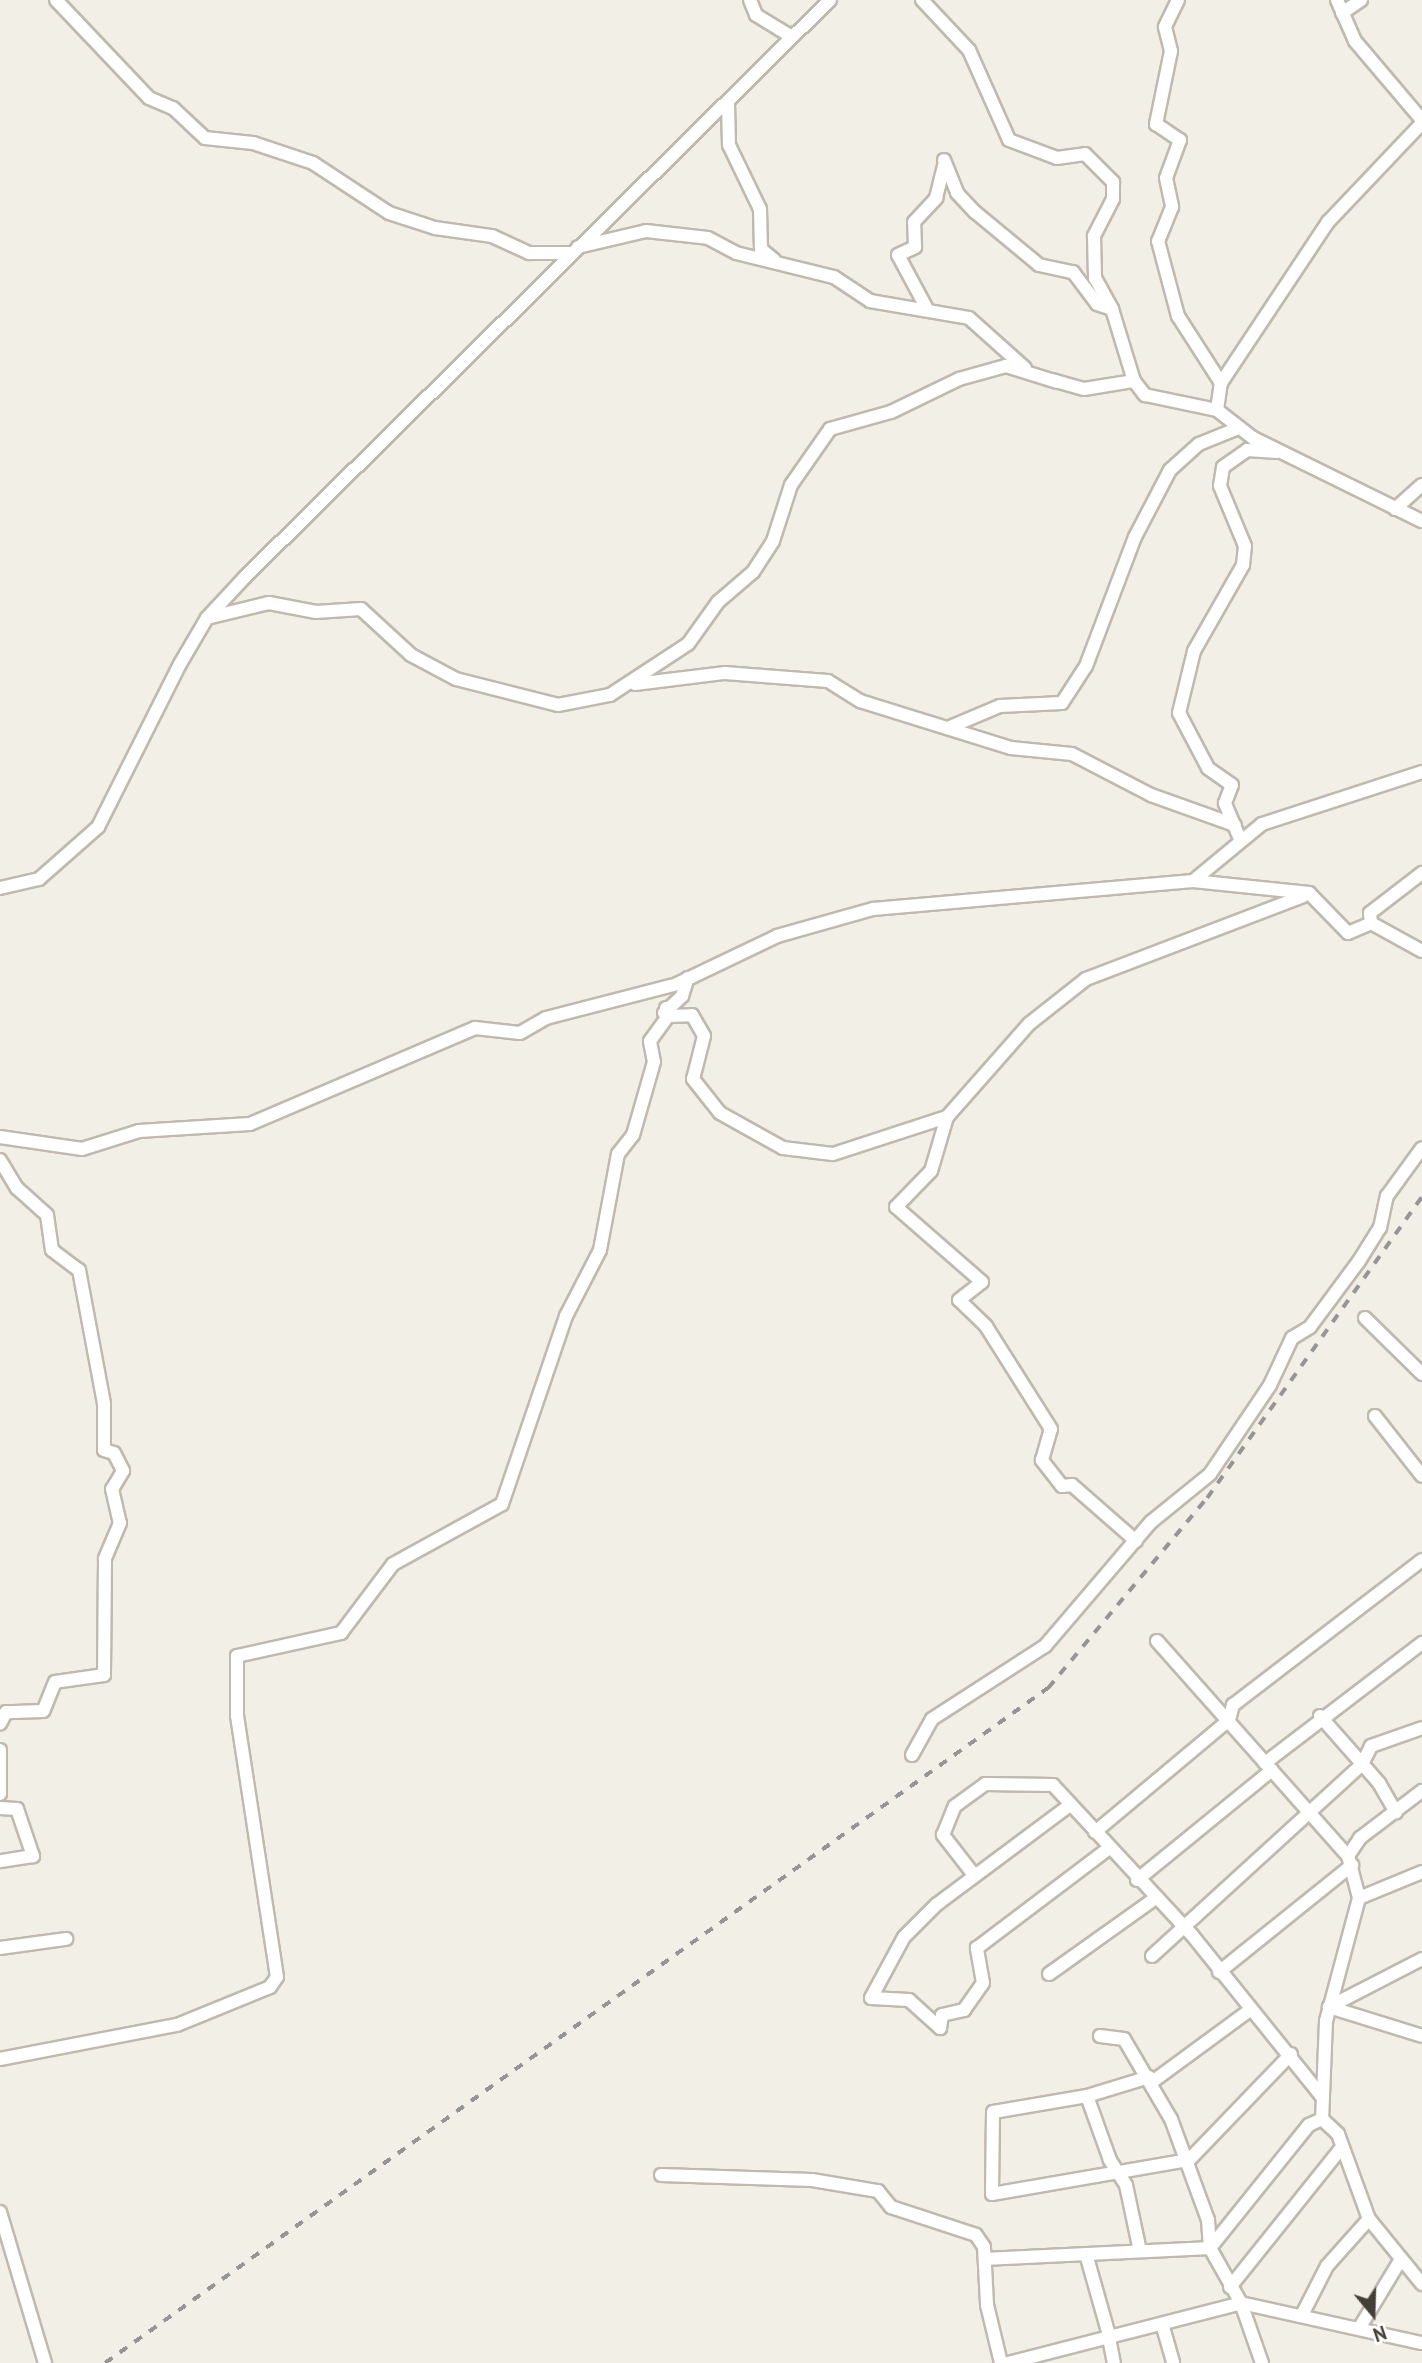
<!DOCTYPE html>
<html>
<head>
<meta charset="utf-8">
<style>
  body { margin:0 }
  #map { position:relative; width:1422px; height:2363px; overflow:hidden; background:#f2efe7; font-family:"PT Sans",sans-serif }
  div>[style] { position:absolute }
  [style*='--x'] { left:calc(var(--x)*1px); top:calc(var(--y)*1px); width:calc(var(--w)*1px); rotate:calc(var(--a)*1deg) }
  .roads { filter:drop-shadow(2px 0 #bfb9ae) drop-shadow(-2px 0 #bfb9ae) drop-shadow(0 2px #bfb9ae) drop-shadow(0 -2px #bfb9ae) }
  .minor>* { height:12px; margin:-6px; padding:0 6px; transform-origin:6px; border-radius:6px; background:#fff }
  .rail>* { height:3.5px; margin-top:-1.75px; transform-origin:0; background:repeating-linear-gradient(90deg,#959595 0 9px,transparent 0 18px) }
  span { translate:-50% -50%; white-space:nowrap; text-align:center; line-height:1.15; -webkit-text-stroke:5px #fff; paint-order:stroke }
  .north { position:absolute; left:1338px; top:2279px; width:70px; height:70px; -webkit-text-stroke:5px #fff; paint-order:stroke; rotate:161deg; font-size:19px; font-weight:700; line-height:28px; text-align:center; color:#443f37 }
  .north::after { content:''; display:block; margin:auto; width:24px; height:32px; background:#443f37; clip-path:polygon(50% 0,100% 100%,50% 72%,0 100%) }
</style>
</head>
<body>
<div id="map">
  <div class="roads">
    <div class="minor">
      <div style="--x:56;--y:0;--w:135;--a:46.5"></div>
      <div style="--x:149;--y:98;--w:26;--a:23"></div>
      <div style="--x:173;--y:108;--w:44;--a:43.2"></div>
      <div style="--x:205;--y:138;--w:48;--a:5.9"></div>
      <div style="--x:253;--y:143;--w:63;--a:18.4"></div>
      <div style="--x:313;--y:163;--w:91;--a:33.3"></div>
      <div style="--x:389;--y:213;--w:48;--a:18.1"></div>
      <div style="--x:435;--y:228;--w:58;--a:8"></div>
      <div style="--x:492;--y:236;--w:41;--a:24.7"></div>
      <div style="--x:529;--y:253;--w:43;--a:0"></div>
      <div style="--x:750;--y:0;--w:16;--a:68"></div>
      <div style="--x:756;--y:15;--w:42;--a:31.4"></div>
      <div style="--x:922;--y:0;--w:69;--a:46.8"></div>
      <div style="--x:969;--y:50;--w:98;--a:66"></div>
      <div style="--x:1009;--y:140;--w:51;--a:20.6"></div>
      <div style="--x:1057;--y:158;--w:28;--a:-8"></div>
      <div style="--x:1085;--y:154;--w:40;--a:45"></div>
      <div style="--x:1113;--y:182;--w:17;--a:90"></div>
      <div style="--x:1113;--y:199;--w:42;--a:117.2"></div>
      <div style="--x:1094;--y:236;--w:42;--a:88.6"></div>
      <div style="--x:1095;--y:278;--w:35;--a:61"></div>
      <div style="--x:1112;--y:309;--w:75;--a:73"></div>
      <div style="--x:1178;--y:0;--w:30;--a:116"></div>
      <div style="--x:1165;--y:27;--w:25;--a:76"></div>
      <div style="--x:1171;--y:51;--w:75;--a:101.6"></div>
      <div style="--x:1156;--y:124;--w:29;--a:34"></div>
      <div style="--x:1180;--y:140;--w:40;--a:110.2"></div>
      <div style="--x:1166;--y:178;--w:30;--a:78"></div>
      <div style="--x:1172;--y:207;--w:37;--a:112"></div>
      <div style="--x:1158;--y:241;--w:78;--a:75.1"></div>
      <div style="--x:1178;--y:316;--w:80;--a:57.3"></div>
      <div style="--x:1337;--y:0;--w:45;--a:66.3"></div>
      <div style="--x:1355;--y:41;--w:104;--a:49.7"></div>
      <div style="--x:1342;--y:13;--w:23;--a:-34"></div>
      <div style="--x:728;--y:102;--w:43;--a:88.7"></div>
      <div style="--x:729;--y:145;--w:71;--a:64.2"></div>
      <div style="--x:760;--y:209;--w:40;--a:88.6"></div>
      <div style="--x:761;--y:249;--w:17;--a:40"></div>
      <div style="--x:944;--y:160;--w:35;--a:68"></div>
      <div style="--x:957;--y:193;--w:26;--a:47"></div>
      <div style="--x:975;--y:212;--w:83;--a:39.6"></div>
      <div style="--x:1039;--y:265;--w:35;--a:12"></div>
      <div style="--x:1073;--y:272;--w:40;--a:53"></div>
      <div style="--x:1097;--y:304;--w:16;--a:18"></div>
      <div style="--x:578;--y:247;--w:70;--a:-13.2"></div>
      <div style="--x:646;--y:231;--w:62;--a:6.4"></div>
      <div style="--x:708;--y:238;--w:32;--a:28"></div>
      <div style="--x:736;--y:253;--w:101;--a:13.8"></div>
      <div style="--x:834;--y:277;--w:43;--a:33.7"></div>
      <div style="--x:870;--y:301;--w:100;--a:9.7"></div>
      <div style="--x:969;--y:318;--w:75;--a:41.8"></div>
      <div style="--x:927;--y:309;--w:61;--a:-118.2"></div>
      <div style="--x:898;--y:255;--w:19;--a:-25"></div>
      <div style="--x:915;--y:247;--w:25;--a:-92"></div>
      <div style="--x:914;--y:222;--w:33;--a:-47"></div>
      <div style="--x:936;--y:198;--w:34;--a:-76"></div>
      <div style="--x:1052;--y:380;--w:33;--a:16"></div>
      <div style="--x:1084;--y:389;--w:51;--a:-9.1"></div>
      <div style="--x:1134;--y:381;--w:18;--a:52"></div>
      <div style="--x:1145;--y:395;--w:74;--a:11.8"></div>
      <div style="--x:1217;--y:410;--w:46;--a:37.9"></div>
      <div style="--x:1253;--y:438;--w:188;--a:26.2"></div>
      <div style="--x:1217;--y:410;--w:27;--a:-82"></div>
      <div style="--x:1221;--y:383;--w:193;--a:-56.4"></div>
      <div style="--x:1328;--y:222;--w:137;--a:-46.5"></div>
      <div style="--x:1395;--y:509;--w:36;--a:-42"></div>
      <div style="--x:207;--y:618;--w:64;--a:-13.6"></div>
      <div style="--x:269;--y:603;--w:48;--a:10.8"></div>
      <div style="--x:316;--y:612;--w:45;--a:-3.8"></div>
      <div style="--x:361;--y:609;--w:68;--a:42.6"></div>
      <div style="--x:411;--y:655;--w:51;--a:28.1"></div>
      <div style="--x:456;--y:679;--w:105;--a:14.3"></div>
      <div style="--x:558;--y:705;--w:53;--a:-10.9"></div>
      <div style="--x:610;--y:695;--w:93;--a:-33.2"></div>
      <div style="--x:688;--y:644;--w:52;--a:-54.5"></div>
      <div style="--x:718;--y:602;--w:46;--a:-40.6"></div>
      <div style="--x:753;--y:572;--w:37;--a:-57"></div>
      <div style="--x:773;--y:541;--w:59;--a:-72.2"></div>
      <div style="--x:791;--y:485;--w:68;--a:-55.1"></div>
      <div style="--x:830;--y:429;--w:63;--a:-15.6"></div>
      <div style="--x:891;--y:412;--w:76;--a:-25.9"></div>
      <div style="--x:959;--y:379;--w:49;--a:-15.5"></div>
      <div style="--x:1006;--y:366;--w:53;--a:17.4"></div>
      <div style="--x:635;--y:684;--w:91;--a:-7"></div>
      <div style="--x:725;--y:673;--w:103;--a:4.4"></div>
      <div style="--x:828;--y:681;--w:38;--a:32"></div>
      <div style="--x:860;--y:701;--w:158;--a:17.3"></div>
      <div style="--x:1011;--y:748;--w:61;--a:5.6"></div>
      <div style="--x:1072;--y:754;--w:89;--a:27.4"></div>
      <div style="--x:1151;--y:795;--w:89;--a:19.7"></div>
      <div style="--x:950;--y:727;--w:54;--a:-22.8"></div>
      <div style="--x:1000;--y:706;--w:62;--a:-2.8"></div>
      <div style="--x:1062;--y:703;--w:44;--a:-57"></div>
      <div style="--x:1086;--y:666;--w:138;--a:-69.2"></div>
      <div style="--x:1135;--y:537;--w:76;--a:-62.4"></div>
      <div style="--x:1170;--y:470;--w:39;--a:-42"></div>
      <div style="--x:1199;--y:444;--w:40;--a:-22"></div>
      <div style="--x:1240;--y:839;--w:39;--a:-113"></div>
      <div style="--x:1225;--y:803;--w:19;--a:-69"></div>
      <div style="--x:1232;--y:785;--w:29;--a:-145"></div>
      <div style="--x:1208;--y:768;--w:62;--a:-117.8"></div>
      <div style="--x:1179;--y:713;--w:64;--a:-76.4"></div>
      <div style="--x:1194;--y:651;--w:99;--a:-60.3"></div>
      <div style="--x:1243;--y:565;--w:19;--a:-84"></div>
      <div style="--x:1245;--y:546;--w:65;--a:-112.6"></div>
      <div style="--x:1220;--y:486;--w:19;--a:-81"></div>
      <div style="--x:1223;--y:467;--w:29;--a:-35"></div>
      <div style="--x:1247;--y:450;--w:30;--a:4"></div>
      <div style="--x:1193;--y:881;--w:89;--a:-39.6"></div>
      <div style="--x:1262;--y:824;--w:168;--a:-18"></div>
      <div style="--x:0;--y:888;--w:40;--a:-13"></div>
      <div style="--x:39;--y:879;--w:79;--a:-41.4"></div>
      <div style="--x:98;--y:827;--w:182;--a:-63.3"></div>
      <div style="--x:180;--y:664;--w:53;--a:-59.6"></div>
      <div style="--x:207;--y:618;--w:54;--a:-47.2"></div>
      <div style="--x:244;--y:578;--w:823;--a:-44.61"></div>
      <div style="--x:1371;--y:923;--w:10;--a:-96"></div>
      <div style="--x:1370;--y:913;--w:66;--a:-37.6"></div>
      <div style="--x:666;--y:1008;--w:8;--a:76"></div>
      <div style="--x:668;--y:1016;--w:24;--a:-2"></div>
      <div style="--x:692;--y:1015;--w:24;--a:60"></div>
      <div style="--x:704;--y:1036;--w:44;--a:104.3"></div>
      <div style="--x:693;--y:1079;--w:43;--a:51.5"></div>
      <div style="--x:720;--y:1113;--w:72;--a:29.1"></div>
      <div style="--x:783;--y:1148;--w:50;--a:6.8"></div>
      <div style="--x:833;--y:1154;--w:120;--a:-18"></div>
      <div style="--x:664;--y:1013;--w:25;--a:-43"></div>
      <div style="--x:682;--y:996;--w:19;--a:-72"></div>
      <div style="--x:0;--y:1137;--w:83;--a:8.3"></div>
      <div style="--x:82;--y:1149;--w:60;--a:-17.5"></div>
      <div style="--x:139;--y:1131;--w:111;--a:-3.6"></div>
      <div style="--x:250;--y:1124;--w:245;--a:-23.1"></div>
      <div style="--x:475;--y:1028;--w:45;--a:6.3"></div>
      <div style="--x:520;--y:1033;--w:30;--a:-30"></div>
      <div style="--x:546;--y:1018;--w:135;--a:-14.5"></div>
      <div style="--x:677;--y:984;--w:111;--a:-25.6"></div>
      <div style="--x:777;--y:936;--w:100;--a:-15.7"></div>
      <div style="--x:873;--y:909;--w:321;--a:-5"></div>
      <div style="--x:1193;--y:881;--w:117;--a:5.9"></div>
      <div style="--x:1309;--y:893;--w:56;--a:45.7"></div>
      <div style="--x:1348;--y:933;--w:25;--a:-23"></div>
      <div style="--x:1371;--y:923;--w:58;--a:28.8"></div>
      <div style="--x:0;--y:1160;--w:33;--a:59"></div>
      <div style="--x:17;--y:1188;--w:40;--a:42"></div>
      <div style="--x:47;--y:1215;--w:35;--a:82"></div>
      <div style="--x:52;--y:1250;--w:34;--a:37"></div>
      <div style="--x:79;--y:1270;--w:136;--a:79.4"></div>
      <div style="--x:104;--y:1404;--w:46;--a:90"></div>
      <div style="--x:104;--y:1450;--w:10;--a:17"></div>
      <div style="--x:114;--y:1453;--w:20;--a:63"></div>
      <div style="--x:123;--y:1471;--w:21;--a:121"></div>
      <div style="--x:112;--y:1489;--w:35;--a:77"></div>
      <div style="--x:120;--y:1523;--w:39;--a:113"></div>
      <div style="--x:105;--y:1559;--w:116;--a:90.5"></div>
      <div style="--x:104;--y:1675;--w:49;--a:171.9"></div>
      <div style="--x:55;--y:1682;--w:31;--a:112"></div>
      <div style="--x:43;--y:1711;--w:37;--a:178"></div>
      <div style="--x:6;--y:1712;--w:13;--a:117"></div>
      <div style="--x:1365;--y:1318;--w:80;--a:44.5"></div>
      <div style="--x:1375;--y:1416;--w:76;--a:51.9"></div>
      <div style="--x:1136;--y:1541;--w:85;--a:-138.8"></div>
      <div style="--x:1072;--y:1485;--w:10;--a:174"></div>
      <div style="--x:1062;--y:1486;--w:33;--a:-128"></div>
      <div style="--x:1042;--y:1460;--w:32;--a:-74"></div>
      <div style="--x:1051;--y:1429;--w:122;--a:-122.3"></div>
      <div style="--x:986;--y:1326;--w:37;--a:-136"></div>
      <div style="--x:959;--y:1300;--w:29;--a:-38"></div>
      <div style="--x:982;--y:1282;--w:114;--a:-138.9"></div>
      <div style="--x:896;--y:1207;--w:50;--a:-45.8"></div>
      <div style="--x:931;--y:1171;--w:56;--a:-73.5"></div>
      <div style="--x:947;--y:1117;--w:124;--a:-48.6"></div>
      <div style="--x:1029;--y:1024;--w:73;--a:-38.3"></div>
      <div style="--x:1086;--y:979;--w:232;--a:-20.9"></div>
      <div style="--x:1157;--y:1641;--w:288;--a:48.4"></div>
      <div style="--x:1348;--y:1856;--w:43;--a:75.3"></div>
      <div style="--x:1359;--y:1898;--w:127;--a:105"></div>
      <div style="--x:1326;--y:2021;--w:98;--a:92.3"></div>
      <div style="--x:1322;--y:2119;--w:22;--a:43"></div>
      <div style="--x:1338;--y:2134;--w:90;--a:70"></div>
      <div style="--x:1369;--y:2219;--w:84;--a:50.8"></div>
      <div style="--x:1320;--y:1716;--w:89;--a:48.6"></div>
      <div style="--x:1379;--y:1783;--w:34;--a:60"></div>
      <div style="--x:0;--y:1750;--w:44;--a:90"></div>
      <div style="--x:912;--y:1755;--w:41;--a:-60.9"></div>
      <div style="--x:932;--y:1719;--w:135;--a:-32.9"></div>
      <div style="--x:1045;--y:1646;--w:163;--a:-49.5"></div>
      <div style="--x:1151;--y:1522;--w:76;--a:-39.1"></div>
      <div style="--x:1210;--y:1474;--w:107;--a:-56"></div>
      <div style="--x:1270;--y:1385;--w:52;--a:-64.9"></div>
      <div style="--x:1292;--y:1338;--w:21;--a:-31"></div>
      <div style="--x:1310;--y:1327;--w:82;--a:-53.4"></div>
      <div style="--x:1359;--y:1261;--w:39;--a:-58"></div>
      <div style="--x:1380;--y:1228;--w:33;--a:-78"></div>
      <div style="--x:1387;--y:1196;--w:59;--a:-53.9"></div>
      <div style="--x:1265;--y:1763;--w:198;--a:-37.4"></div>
      <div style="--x:1070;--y:1805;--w:166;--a:143.3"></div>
      <div style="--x:937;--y:1904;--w:47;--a:135"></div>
      <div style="--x:904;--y:1937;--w:69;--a:118.4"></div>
      <div style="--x:871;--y:1998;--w:38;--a:3"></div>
      <div style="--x:909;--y:2000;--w:42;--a:42.1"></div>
      <div style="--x:940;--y:2028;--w:13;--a:-81"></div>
      <div style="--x:942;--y:2015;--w:23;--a:-13"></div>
      <div style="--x:964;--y:2010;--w:33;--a:-55"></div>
      <div style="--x:983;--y:1983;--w:36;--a:-100"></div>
      <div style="--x:977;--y:1948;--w:166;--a:-37.1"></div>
      <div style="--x:0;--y:1808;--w:17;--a:3"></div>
      <div style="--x:17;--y:1809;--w:50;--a:71.2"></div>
      <div style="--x:33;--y:1856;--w:33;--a:171"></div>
      <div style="--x:1095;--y:1832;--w:175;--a:-39.9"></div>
      <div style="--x:1229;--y:1720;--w:16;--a:-75"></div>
      <div style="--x:1233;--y:1705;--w:238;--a:-37.5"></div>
      <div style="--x:1348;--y:1856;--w:22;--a:-56"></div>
      <div style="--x:1360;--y:1838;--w:78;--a:-37.2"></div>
      <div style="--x:974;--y:1875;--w:51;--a:-127.8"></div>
      <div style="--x:943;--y:1835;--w:31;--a:-68"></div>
      <div style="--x:955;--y:1806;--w:37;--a:-36"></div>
      <div style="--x:985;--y:1784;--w:68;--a:0.8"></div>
      <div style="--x:1053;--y:1785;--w:205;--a:47.2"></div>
      <div style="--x:1192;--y:1935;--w:209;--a:51.2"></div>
      <div style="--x:1137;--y:1880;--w:174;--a:-39.2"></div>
      <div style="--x:1359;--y:1898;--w:68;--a:-22.4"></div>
      <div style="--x:0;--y:1948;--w:67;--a:-7.8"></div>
      <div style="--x:1152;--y:1956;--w:285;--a:-42.4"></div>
      <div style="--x:1362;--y:1764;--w:20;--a:-63"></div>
      <div style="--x:1371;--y:1746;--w:54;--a:-19.4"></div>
      <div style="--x:1422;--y:1959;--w:105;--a:152.7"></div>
      <div style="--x:1329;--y:2007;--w:97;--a:17.3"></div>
      <div style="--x:1219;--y:1972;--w:171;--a:-38.8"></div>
      <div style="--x:1049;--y:1974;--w:129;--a:-35.5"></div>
      <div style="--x:1100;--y:2036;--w:24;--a:7"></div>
      <div style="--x:1124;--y:2039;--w:93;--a:59.6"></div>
      <div style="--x:1171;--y:2119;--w:108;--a:69.9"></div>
      <div style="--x:1208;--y:2220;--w:28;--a:86"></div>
      <div style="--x:1210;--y:2248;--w:63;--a:60.6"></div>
      <div style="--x:1241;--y:2303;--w:64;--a:70.7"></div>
      <div style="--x:0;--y:2059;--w:180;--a:-10.9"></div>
      <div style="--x:177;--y:2025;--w:100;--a:-22.2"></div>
      <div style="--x:270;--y:1987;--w:12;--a:-55"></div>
      <div style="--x:277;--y:1977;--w:264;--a:-98.7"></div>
      <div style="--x:237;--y:1716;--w:60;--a:-90"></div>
      <div style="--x:237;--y:1656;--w:107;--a:-12.5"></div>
      <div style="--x:341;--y:1633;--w:86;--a:-53"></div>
      <div style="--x:393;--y:1564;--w:124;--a:-28.8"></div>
      <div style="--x:502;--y:1504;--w:199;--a:-71.2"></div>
      <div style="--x:566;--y:1316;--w:74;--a:-62.7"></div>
      <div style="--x:600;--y:1250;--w:98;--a:-79.4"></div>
      <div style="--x:618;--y:1154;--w:24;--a:-52"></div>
      <div style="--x:633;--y:1135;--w:76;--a:-74"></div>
      <div style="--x:654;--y:1062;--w:21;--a:-101"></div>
      <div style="--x:650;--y:1041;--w:31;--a:-54"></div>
      <div style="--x:1152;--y:2082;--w:122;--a:-36.3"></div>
      <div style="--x:1087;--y:2096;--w:95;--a:170.3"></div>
      <div style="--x:993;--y:2112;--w:82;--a:90.7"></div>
      <div style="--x:992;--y:2194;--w:200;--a:-9.8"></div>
      <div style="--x:1189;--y:2160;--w:147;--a:-46.1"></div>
      <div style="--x:661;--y:2175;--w:151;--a:1.9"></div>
      <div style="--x:812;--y:2180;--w:67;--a:9.5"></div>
      <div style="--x:878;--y:2191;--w:21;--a:51"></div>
      <div style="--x:891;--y:2207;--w:89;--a:18.2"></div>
      <div style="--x:976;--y:2235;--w:14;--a:56"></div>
      <div style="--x:984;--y:2247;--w:58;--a:87"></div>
      <div style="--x:987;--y:2305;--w:60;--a:76.4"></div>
      <div style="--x:0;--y:2212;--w:158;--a:73.4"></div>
      <div style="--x:1140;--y:2251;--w:67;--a:-102"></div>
      <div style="--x:1126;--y:2185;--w:30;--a:-123"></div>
      <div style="--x:1110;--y:2160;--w:68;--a:-109.8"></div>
      <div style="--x:1087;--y:2096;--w:65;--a:-17"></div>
      <div style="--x:1086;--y:2254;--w:88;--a:74.2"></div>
      <div style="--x:985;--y:2259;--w:225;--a:-2.8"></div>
      <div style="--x:1210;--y:2248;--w:158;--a:-51.2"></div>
      <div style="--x:1309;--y:2125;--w:14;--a:-25"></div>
      <div style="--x:1230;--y:2287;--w:179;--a:-51.3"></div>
      <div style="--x:1302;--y:2315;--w:55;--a:-63"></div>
      <div style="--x:1327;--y:2266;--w:63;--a:-48.2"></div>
      <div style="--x:1163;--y:2327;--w:37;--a:74"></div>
      <div style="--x:1360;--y:2327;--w:79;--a:-58.9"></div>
      <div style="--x:1109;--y:2338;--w:25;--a:79"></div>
      <div style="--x:1008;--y:2363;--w:241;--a:-14.4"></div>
      <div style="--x:1241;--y:2303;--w:185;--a:12.5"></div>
    </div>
  </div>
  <div class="rail">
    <div style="--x:105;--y:2363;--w:1160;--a:-35.6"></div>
    <div style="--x:1048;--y:1688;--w:248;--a:-50.1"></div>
    <div style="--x:1207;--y:1498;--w:370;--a:-54.5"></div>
  </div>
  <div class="north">N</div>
</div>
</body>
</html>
